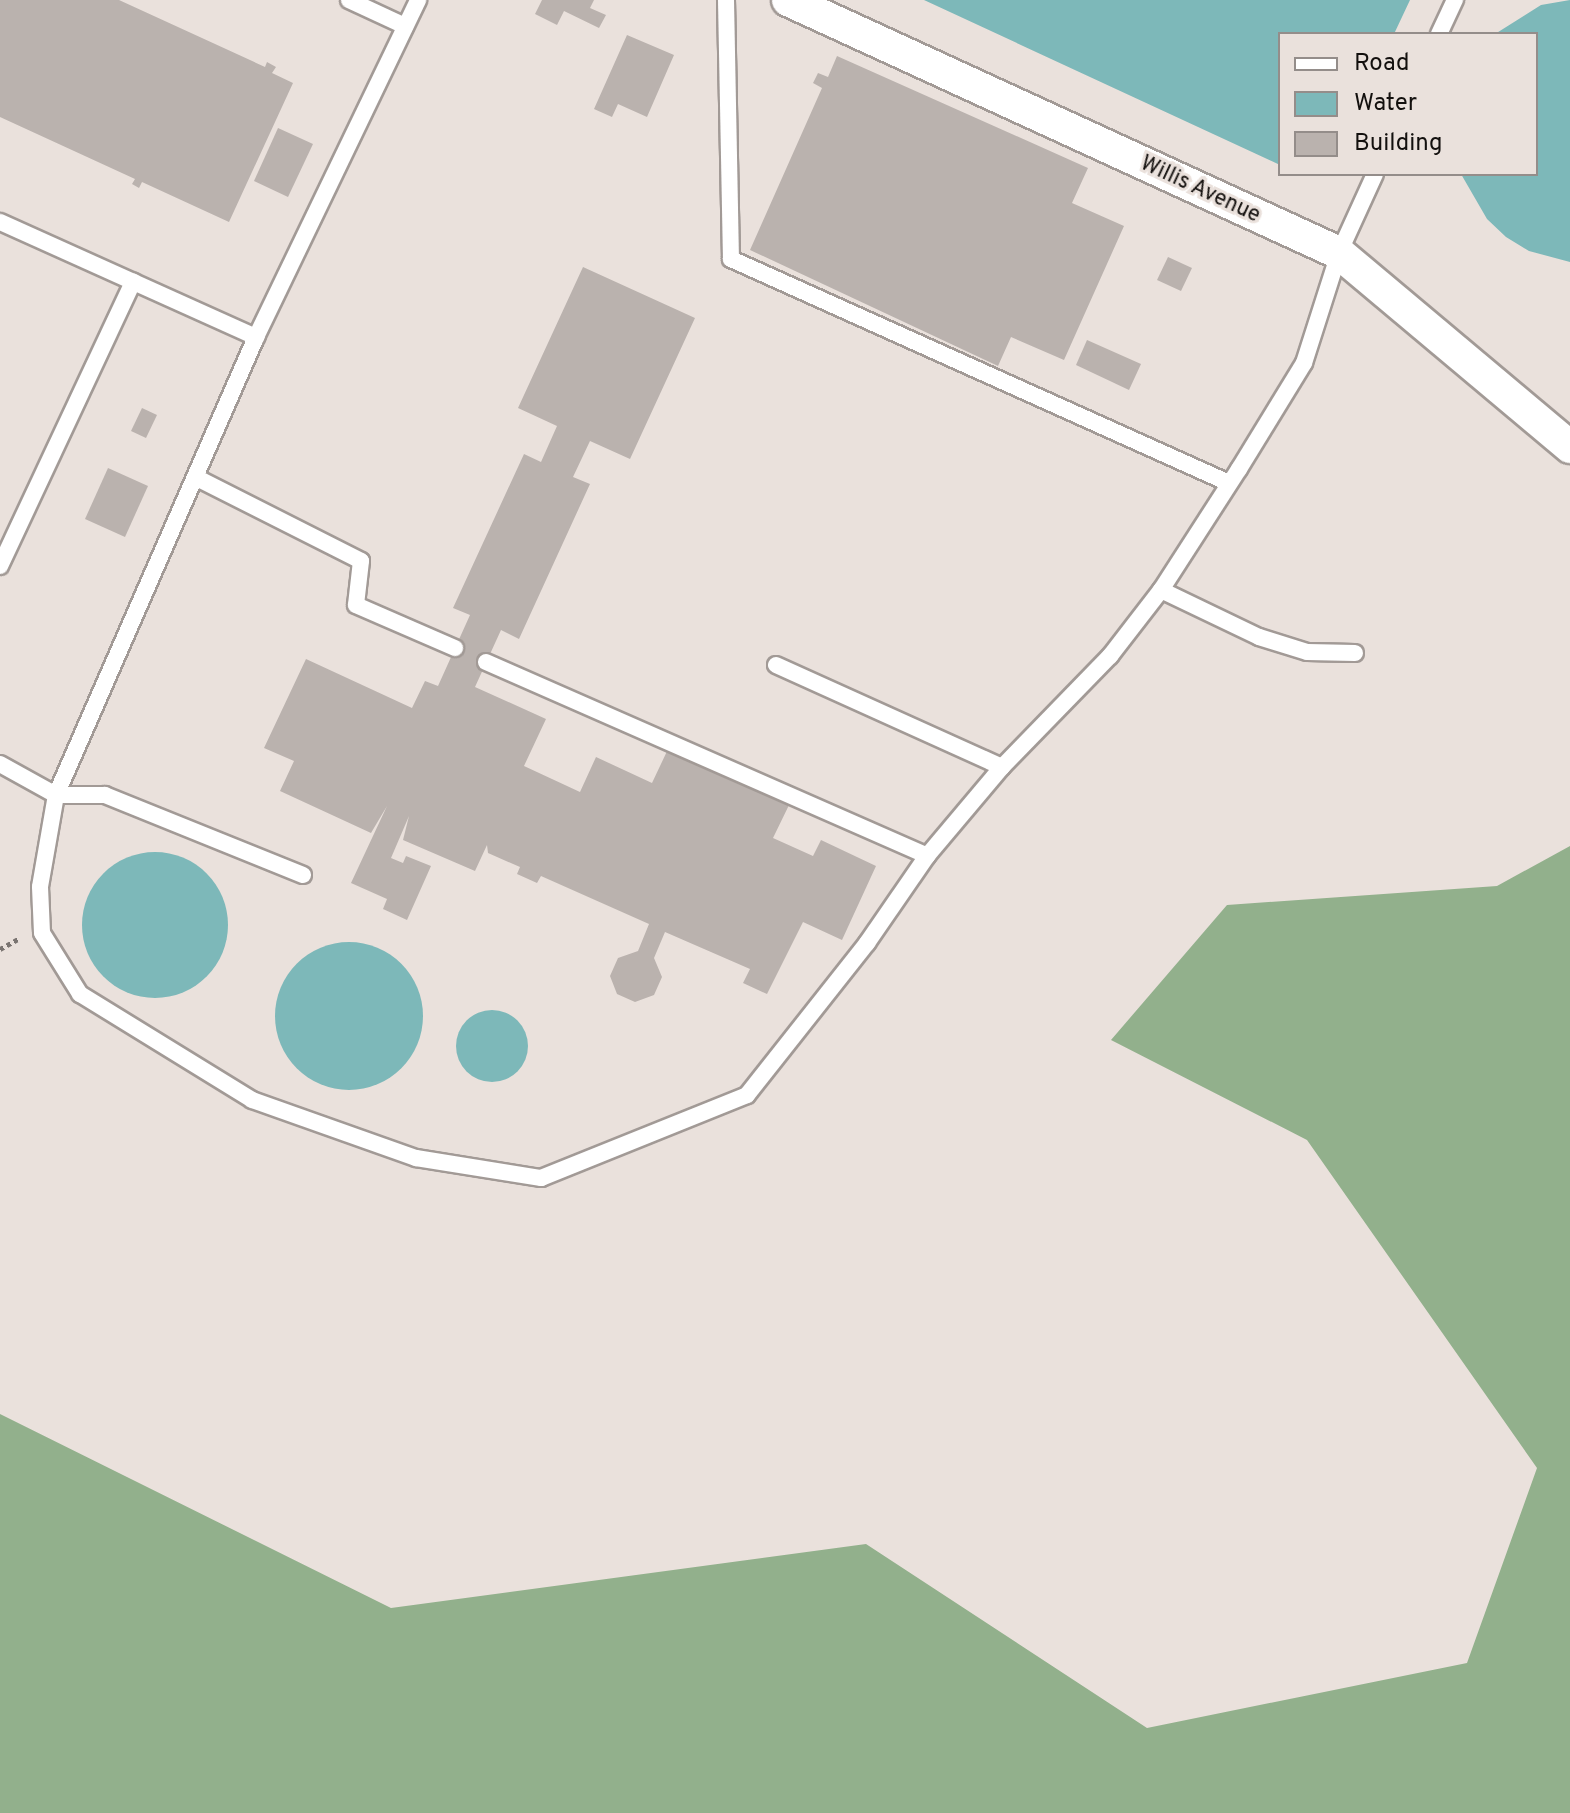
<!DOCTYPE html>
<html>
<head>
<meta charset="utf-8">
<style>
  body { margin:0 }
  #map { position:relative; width:1570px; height:1813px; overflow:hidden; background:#eae1dc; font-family:Overpass,sans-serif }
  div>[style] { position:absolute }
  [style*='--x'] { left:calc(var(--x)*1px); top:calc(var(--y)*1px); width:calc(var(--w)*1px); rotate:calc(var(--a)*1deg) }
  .forest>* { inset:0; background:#92b08c }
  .water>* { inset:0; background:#7db8b9 }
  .round { border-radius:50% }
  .building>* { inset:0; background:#bab2ae }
  .path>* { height:5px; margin-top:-2.5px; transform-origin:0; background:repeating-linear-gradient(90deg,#7a7471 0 4px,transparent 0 8px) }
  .roads { filter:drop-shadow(2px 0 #a29a96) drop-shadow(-2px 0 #a29a96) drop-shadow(0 2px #a29a96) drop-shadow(0 -2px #a29a96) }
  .service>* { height:16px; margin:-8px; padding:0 8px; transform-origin:8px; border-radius:8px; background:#fff }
  .minor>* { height:32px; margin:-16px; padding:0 16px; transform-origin:16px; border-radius:16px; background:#fff }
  span { translate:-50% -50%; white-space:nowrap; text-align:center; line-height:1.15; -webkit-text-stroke:6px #eae1dc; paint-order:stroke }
  .street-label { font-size:22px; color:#13100e }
  .legend { position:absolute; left:1278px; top:32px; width:260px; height:144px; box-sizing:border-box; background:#eae1dc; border:2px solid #948d8a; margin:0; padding:10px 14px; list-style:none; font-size:24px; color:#13100e }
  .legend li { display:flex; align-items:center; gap:16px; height:40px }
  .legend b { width:40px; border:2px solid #948d8a }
</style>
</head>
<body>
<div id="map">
  <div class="forest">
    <div style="clip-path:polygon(1570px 846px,1570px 1813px,0 1813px,0 1414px,391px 1608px,866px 1544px,1147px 1728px,1467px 1663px,1537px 1468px,1307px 1140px,1111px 1040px,1227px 905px,1497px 886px)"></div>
  </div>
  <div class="water">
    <div style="clip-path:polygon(924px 0,1410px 0,1394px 34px,1280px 34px,1280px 165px)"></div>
    <div style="clip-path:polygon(1570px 0,1570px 262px,1529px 251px,1506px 237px,1487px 219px,1461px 174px,1536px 174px,1536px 34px,1495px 34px,1541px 5px)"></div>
    <div class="round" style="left:82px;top:852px;width:146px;height:146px"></div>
    <div class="round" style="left:275px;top:942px;width:148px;height:148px"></div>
    <div class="round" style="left:456px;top:1010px;width:72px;height:72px"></div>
  </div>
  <div class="building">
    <div style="clip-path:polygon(0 0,119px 0,265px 67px,267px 62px,276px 67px,272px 73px,293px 83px,229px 222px,142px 182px,139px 188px,132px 184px,135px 179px,0 117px)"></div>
    <div style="clip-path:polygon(542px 0,594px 0,590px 8px,606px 15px,599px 28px,564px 11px,557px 25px,535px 14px)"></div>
    <div style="clip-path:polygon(627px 35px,674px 55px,647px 117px,618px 104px,612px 117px,594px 109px)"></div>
    <div style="clip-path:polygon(837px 56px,1088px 168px,1072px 203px,1124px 226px,1064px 360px,1011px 337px,998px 366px,750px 250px,822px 88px,813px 83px,818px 73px,828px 77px)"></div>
    <div style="clip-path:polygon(278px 128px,313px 144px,288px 197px,254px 181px)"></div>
    <div style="clip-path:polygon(1168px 257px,1192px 268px,1181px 291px,1157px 280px)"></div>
    <div style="clip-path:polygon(583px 267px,695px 318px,630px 459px,590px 441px,573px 477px,590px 484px,519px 639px,501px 630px,475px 687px,546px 719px,524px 766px,580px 792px,596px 757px,652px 783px,669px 747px,790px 803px,773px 838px,813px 856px,821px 840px,876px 866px,842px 940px,803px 922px,767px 994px,743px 983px,750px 969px,665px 932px,654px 958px,662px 977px,654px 995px,635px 1002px,617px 994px,610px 976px,618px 958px,638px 951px,649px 924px,541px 876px,537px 883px,517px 874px,520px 867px,488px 853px,487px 845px,475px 871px,403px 840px,409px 816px,391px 858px,403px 863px,406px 856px,431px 866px,407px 920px,383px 909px,387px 899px,351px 883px,387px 806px,371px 833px,280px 791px,294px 761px,264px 748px,306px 659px,412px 708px,425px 681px,438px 686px,470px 615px,453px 608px,524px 454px,541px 462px,557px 426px,518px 408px)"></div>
    <div style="clip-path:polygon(1087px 340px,1141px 364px,1129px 390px,1076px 365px)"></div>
    <div style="clip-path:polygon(142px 408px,157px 415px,146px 438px,131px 431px)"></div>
    <div style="clip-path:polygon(108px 468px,148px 486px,125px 537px,85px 519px)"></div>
  </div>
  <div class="path">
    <div style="--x:0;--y:949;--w:23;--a:-29"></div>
  </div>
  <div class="roads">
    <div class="service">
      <div style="--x:349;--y:0;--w:62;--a:24.9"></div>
      <div style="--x:726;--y:0;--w:259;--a:88.9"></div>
      <div style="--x:731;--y:259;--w:546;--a:24.22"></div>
      <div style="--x:1439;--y:34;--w:38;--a:-65"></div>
      <div style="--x:0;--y:222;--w:281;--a:24.2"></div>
      <div style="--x:195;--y:477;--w:186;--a:26.8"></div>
      <div style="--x:361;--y:561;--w:44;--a:96.5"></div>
      <div style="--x:356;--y:605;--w:108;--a:23.5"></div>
      <div style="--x:0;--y:566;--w:314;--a:-64.9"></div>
      <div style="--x:1161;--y:590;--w:109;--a:25.6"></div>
      <div style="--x:1259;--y:637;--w:50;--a:17.4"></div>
      <div style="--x:1307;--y:652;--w:48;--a:1.2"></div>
      <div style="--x:486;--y:662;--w:482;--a:23.7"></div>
      <div style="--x:776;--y:665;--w:248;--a:24.3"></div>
      <div style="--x:1002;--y:767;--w:155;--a:-45.8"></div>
      <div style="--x:1110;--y:656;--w:83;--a:-52.3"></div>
      <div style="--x:1161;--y:590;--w:144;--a:-57.2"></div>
      <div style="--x:1239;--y:469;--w:124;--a:-58.5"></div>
      <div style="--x:1304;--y:363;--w:115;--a:-72.3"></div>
      <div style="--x:1339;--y:253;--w:87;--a:-65.5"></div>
      <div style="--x:0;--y:764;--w:64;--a:29"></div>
      <div style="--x:56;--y:795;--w:93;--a:99.9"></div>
      <div style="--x:40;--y:887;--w:46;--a:87.5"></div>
      <div style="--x:42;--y:933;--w:72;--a:58.1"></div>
      <div style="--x:80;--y:994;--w:202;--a:31.6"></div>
      <div style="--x:252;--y:1100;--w:174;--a:19.5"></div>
      <div style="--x:416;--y:1158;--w:127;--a:9.1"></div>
      <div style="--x:541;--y:1178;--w:222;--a:-21.9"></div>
      <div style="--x:747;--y:1095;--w:194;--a:-51.7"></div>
      <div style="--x:867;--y:943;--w:106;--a:-55.4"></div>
      <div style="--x:927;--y:856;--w:116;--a:-49.9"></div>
      <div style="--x:303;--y:875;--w:214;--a:-158"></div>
      <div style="--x:105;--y:795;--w:49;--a:180"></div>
      <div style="--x:56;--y:795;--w:500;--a:-66.4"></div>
      <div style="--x:256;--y:337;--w:374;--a:-64.3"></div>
    </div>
    <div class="minor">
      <div style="--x:788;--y:0;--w:606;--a:24.66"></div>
      <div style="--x:1339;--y:253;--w:302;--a:40"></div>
    </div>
  </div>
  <div class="street-label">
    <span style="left:1200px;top:190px;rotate:25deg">Willis Avenue</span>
  </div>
  <ul class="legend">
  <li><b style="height:10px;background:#fff"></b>Road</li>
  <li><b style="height:22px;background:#7db8b9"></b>Water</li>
  <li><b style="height:22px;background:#bab2ae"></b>Building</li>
  </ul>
</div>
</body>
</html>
